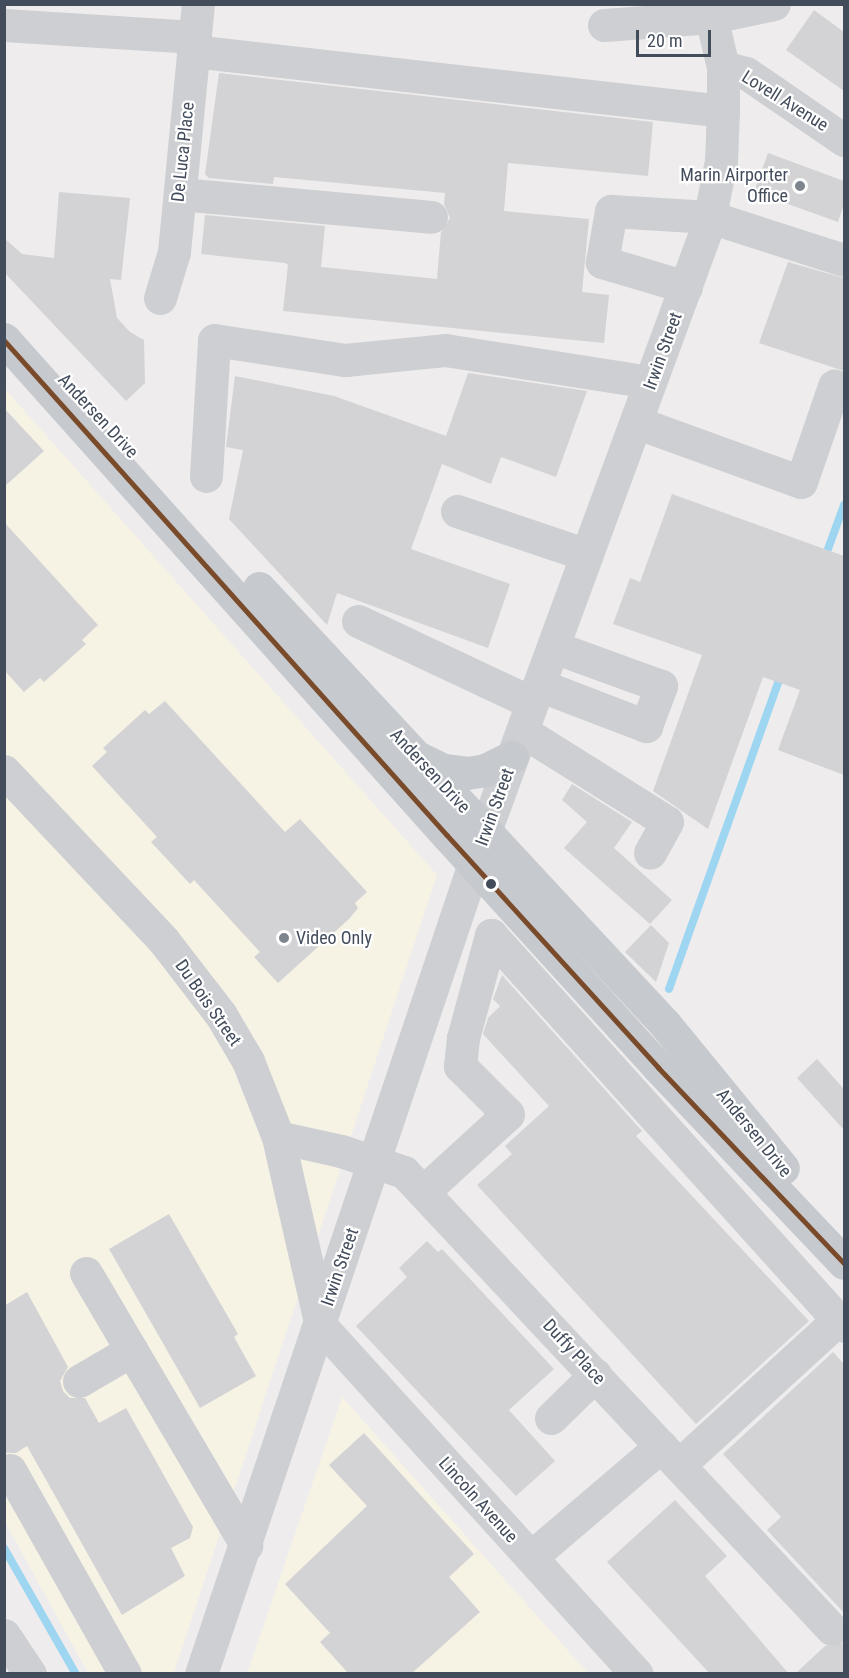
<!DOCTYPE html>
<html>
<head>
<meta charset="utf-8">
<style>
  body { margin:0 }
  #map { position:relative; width:849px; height:1678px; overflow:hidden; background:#eeecec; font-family:"Roboto Condensed",sans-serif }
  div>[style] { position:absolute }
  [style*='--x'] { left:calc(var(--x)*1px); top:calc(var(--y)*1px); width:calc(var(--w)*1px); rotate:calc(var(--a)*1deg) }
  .commercial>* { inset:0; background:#f6f3e5 }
  .stream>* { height:8px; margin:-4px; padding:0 4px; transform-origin:4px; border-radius:4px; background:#9ed6f2 }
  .building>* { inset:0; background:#d3d3d5 }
  .minor>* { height:33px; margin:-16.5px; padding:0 16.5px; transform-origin:16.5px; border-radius:16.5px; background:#cdcfd2 }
  .major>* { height:33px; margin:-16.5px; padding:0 16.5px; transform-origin:16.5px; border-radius:16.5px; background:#c6c9ce }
  .bus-1>* { height:4.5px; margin:-2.25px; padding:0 2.25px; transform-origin:2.25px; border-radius:2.25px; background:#7a4b2a }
  .dots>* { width:16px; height:16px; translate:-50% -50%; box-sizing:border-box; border:3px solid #fff; border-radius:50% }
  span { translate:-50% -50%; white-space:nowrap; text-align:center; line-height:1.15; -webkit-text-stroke:4.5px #fff; paint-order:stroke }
  .street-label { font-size:18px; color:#424c5b }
  .poi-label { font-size:18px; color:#424c5b }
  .right { translate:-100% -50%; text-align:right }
  .left { translate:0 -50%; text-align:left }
  .frame { position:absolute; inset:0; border:6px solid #424c5b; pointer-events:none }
  .scale { position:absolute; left:636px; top:30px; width:75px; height:27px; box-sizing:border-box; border:3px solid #424c5b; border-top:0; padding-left:8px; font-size:18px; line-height:21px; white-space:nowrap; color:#424c5b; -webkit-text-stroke:4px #fff; paint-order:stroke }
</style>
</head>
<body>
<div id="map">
  <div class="commercial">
    <div style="clip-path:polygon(4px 388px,437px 875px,174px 1673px,88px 1673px,5px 1522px)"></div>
    <div style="clip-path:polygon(342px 1397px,588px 1673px,247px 1674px)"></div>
  </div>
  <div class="stream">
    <div style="--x:824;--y:560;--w:59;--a:-70"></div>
    <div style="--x:669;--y:989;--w:333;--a:-70.4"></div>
    <div style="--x:4;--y:1548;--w:145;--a:60.3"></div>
  </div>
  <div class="building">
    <div style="clip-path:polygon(814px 10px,844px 32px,844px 91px,786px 50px)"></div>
    <div style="clip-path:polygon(219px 73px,653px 122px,648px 176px,508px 163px,504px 211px,589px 219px,582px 292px,609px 295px,604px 343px,283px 311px,288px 265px,285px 263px,201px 254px,205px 215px,325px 226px,321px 267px,437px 279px,441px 232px,450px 218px,444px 204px,445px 193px,274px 177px,273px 184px,209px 178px,205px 174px)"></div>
    <div style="clip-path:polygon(768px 153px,844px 181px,844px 204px,838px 222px,754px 192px)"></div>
    <div style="clip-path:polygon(59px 192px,130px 198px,121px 280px,110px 279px,117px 318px,130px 332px,144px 340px,145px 383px,126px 401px,4px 272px,4px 238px,22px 254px,54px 258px)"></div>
    <div style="clip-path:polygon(788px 262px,844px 278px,844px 371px,759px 343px)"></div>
    <div style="clip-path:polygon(468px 373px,587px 391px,556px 477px,501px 457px,491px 484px,442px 464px,411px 549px,510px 584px,488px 648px,337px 593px,327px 625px,229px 519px,243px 450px,226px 447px,235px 376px,334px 396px,446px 436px)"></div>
    <div style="clip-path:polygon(4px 408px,44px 451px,4px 487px)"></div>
    <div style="clip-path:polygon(672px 494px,844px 556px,844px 775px,778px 750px,800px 690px,763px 677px,708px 829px,653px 791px,702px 655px,613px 624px,630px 578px,640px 582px)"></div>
    <div style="clip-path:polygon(4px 522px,98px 625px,82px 640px,86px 644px,44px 682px,40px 678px,24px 692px,4px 670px)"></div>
    <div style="clip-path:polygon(165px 701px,285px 832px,300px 819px,367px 892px,355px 903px,358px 908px,349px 919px,278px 983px,254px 957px,260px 952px,194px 880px,190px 884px,151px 842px,157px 837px,92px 766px,107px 752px,103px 748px,145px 710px,149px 714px)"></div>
    <div style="clip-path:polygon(572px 784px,632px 822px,614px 848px,672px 900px,650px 924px,564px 848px,587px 822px,562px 800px)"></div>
    <div style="clip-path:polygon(651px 925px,669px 943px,656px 982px,625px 952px)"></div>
    <div style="clip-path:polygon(502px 975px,642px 1131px,636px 1136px,809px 1321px,696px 1424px,477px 1185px,512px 1154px,505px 1146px,549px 1106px,483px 1034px,488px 1018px,500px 1006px,493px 999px)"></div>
    <div style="clip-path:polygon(817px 1059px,844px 1089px,844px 1130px,797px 1078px)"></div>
    <div style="clip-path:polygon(169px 1214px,238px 1334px,234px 1337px,256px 1376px,200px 1408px,109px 1249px)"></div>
    <div style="clip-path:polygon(427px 1241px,438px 1252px,442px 1249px,554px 1369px,509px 1410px,555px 1461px,516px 1496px,356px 1326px,407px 1277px,399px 1268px)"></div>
    <div style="clip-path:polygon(27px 1292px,68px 1367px,60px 1381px,63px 1391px,70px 1398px,85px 1398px,99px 1423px,126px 1408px,193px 1527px,190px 1538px,171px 1548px,185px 1576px,122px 1615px,27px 1446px,16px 1453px,4px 1453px,4px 1306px)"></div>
    <div style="clip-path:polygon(833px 1352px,844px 1364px,844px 1613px,767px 1530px,781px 1517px,723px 1454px)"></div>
    <div style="clip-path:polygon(364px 1433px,474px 1554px,449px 1577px,480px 1612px,411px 1674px,349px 1674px,320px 1642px,330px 1633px,285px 1584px,367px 1506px,329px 1465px)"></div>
    <div style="clip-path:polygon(675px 1500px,727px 1556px,705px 1576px,789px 1674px,710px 1674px,607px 1562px)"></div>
    <div style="clip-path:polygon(844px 1643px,844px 1674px,795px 1674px,825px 1646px)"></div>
  </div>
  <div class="minor">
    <div style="--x:4;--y:25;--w:191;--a:3.6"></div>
    <div style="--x:604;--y:25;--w:108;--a:-4.2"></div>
    <div style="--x:712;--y:17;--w:63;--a:-11.8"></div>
    <div style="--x:193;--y:51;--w:533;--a:6.46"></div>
    <div style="--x:723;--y:67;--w:24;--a:15"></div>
    <div style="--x:746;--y:73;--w:119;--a:34.4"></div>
    <div style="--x:180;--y:194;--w:252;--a:5.2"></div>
    <div style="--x:686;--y:287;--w:88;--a:-163.4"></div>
    <div style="--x:602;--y:262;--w:52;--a:-80"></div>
    <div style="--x:611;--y:211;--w:99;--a:3.5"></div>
    <div style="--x:710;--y:217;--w:141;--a:17.8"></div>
    <div style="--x:160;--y:298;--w:48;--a:-73.1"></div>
    <div style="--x:174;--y:252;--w:249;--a:-84.5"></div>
    <div style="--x:638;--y:423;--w:173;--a:19.9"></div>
    <div style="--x:801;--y:482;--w:102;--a:-71"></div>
    <div style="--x:206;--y:476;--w:136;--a:-86.6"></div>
    <div style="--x:214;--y:340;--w:133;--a:8.7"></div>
    <div style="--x:345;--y:360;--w:100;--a:-5.7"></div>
    <div style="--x:445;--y:350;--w:207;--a:8.9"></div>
    <div style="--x:457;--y:511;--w:137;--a:18.7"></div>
    <div style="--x:358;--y:621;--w:192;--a:25.2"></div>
    <div style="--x:539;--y:685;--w:115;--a:21"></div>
    <div style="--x:646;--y:726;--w:43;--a:-69.4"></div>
    <div style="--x:661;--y:686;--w:115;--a:-160.1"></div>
    <div style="--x:522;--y:731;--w:171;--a:32.1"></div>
    <div style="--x:667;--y:822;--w:35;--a:119"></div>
    <div style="--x:4;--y:771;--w:233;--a:46.7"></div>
    <div style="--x:164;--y:941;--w:93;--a:52.4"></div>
    <div style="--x:221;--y:1015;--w:53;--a:59.6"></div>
    <div style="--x:248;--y:1061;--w:82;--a:68.5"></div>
    <div style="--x:278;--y:1137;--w:194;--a:77.2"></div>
    <div style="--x:321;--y:1326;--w:470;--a:47.8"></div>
    <div style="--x:278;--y:1137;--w:65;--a:12.5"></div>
    <div style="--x:341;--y:1151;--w:66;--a:18.4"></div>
    <div style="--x:404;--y:1172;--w:626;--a:46.88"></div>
    <div style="--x:423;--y:1192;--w:115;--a:-42.5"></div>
    <div style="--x:508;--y:1114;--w:68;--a:-135"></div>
    <div style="--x:460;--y:1066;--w:28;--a:-84"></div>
    <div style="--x:463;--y:1038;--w:107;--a:-74.8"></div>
    <div style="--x:491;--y:935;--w:518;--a:47.97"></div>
    <div style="--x:86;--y:1273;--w:316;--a:59.5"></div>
    <div style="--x:79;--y:1381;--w:61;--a:-30.3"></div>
    <div style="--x:551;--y:1418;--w:62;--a:-44.3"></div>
    <div style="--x:679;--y:1465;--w:215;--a:-42.4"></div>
    <div style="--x:838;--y:1320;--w:8;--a:45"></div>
    <div style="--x:10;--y:1470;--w:234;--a:60.6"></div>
    <div style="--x:531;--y:1557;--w:171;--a:-40.5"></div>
    <div style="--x:4;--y:1635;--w:47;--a:56.3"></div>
    <div style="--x:201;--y:1674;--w:890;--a:-71.38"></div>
    <div style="--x:485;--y:831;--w:646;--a:-69.8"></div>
    <div style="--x:708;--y:225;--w:65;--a:-78.5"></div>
    <div style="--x:721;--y:161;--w:50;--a:-87.7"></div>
    <div style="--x:723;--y:111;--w:44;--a:-90"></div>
    <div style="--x:723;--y:67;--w:65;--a:-103.4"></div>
  </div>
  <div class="major">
    <div style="--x:4;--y:339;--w:665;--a:48.23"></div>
    <div style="--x:447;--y:835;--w:314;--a:47.7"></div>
    <div style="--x:658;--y:1067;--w:270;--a:46.5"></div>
    <div style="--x:259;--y:588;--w:596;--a:47.04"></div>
    <div style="--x:665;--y:1024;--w:186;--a:50.7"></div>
    <div style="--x:421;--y:759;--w:25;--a:26"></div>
    <div style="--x:444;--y:770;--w:23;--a:7"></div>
    <div style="--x:467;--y:773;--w:18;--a:-9"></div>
    <div style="--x:485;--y:770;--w:30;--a:-26"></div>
  </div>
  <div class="bus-1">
    <div style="--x:4;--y:340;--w:664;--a:48.17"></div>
    <div style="--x:447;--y:835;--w:314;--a:47.7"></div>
    <div style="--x:658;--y:1067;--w:270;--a:46.5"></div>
  </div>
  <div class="dots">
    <div style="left:800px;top:186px;background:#7e848e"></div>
    <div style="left:491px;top:884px;background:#424c5b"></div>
    <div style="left:284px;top:938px;background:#7e848e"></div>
  </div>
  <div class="street-label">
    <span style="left:785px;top:101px;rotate:32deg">Lovell Avenue</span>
    <span style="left:183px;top:152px;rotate:-84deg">De Luca Place</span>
    <span style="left:663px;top:351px;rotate:-70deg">Irwin Street</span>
    <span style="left:98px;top:416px;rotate:47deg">Andersen Drive</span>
    <span style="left:430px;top:771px;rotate:47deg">Andersen Drive</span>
    <span style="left:495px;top:807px;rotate:-70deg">Irwin Street</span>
    <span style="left:208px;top:1003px;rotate:55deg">Du Bois Street</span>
    <span style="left:754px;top:1133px;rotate:51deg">Andersen Drive</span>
    <span style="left:340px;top:1267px;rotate:-71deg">Irwin Street</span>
    <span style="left:574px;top:1352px;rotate:47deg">Duffy Place</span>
    <span style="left:478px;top:1500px;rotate:48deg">Lincoln Avenue</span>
  </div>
  <div class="poi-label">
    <span class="right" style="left:788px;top:186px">Marin Airporter<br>Office</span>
    <span class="left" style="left:296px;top:938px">Video Only</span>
  </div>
  <div class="frame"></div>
  <div class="scale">20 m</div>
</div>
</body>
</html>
